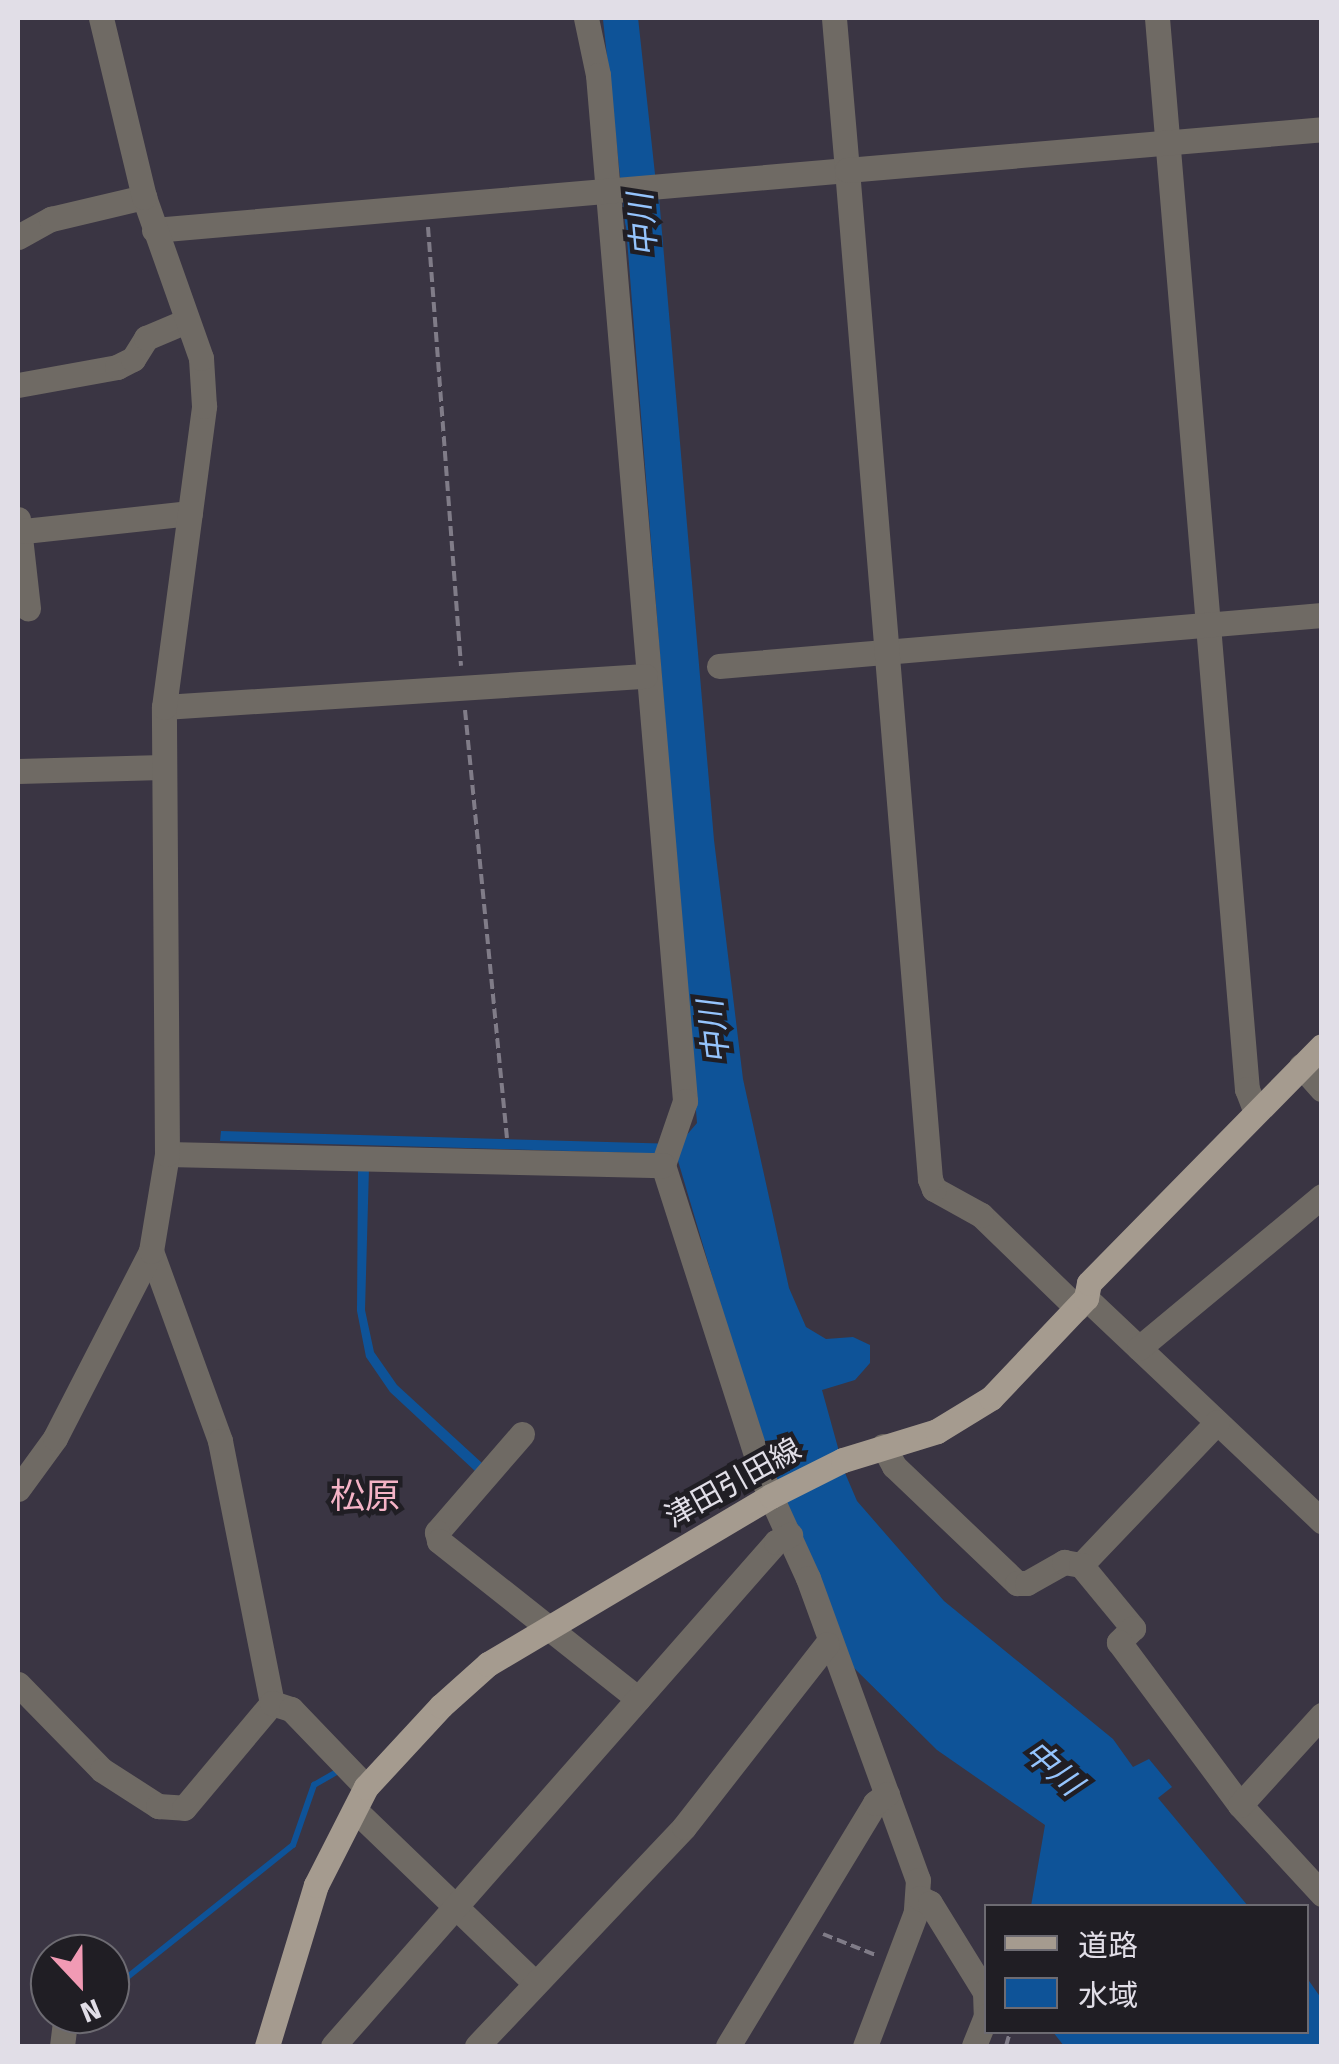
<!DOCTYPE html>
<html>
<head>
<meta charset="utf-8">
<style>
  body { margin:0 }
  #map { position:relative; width:1339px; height:2064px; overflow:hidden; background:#3a3543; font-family:"Fira Sans","Noto Sans JP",sans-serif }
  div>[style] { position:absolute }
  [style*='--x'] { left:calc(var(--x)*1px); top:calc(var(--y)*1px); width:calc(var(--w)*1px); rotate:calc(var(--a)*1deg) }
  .water>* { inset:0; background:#0e5398 }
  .stream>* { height:6px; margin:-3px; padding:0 3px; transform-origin:3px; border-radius:3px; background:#0e5398 }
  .river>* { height:35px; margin:-17.5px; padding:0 17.5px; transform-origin:17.5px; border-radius:17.5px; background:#0e5398 }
  .path>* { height:4px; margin-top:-2px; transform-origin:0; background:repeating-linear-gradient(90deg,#807c88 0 10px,transparent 0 15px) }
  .minor>* { height:25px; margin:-12.5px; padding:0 12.5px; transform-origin:12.5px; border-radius:12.5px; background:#6f6a64 }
  .major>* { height:25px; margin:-12.5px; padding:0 12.5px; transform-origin:12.5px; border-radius:12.5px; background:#a59b8f }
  span { translate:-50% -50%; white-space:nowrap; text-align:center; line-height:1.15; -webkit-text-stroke:9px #201e24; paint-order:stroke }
  .street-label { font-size:30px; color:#e1dee7 }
  .water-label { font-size:32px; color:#95c4fd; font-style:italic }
  .quarter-label { font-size:35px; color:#f5b3c6 }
  .frame { position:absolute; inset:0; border:20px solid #e1dee7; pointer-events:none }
  .legend { position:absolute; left:984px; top:1904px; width:325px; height:130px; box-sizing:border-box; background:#201e24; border:2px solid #6d6b72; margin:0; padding:12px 18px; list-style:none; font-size:30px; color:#e1dee7 }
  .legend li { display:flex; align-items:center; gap:20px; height:50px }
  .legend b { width:50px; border:2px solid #6d6b72 }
  .north { position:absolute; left:30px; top:1934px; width:100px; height:100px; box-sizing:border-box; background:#201e24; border:2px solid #6d6b72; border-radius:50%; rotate:158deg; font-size:28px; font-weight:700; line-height:40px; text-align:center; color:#e1dee7 }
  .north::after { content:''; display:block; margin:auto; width:35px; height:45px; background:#f19ab4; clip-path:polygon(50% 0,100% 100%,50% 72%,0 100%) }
</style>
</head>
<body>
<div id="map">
  <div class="water">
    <div style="clip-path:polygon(659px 197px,714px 840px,743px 1079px,789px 1288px,806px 1327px,826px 1339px,853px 1337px,870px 1345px,870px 1363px,855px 1380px,822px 1390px,845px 1473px,857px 1501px,944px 1601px,1113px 1739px,1133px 1767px,1149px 1759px,1172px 1787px,1158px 1798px,1248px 1906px,1031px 1906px,1045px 1825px,937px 1750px,854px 1668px,832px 1633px,771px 1475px,676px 1154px,220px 1141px,221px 1131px,679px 1144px,697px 1123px,624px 201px)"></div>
    <div style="clip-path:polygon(358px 1168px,369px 1168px,365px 1310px,374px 1352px,397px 1385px,482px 1463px,475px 1471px,390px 1392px,366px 1357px,357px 1311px)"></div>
    <div style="clip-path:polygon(1307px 1978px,1321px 1998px,1321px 2046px,1064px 2046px,1053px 2032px,1306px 2032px)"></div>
  </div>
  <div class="stream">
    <div style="--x:110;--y:1991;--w:234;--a:-38.6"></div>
    <div style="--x:293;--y:1845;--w:64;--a:-70.7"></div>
    <div style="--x:314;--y:1785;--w:28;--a:-30"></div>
  </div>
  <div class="river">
    <div style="--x:620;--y:18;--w:203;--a:83.8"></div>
  </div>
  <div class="path">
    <div style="--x:428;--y:227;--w:440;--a:85.7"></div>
    <div style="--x:465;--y:710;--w:430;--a:84.4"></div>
    <div style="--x:823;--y:1934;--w:59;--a:21.8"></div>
    <div style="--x:1006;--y:2046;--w:15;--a:-74"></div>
  </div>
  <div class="minor">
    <div style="--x:586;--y:18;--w:58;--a:78.1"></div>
    <div style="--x:598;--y:75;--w:1030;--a:85.15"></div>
    <div style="--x:685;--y:1101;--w:68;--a:109"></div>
    <div style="--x:663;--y:1165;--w:337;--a:72.2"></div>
    <div style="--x:766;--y:1486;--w:101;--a:65.5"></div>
    <div style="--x:808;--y:1578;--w:321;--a:70"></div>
    <div style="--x:918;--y:1880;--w:32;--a:94"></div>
    <div style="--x:916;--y:1912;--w:143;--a:110.8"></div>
    <div style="--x:1157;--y:18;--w:1075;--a:85.2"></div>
    <div style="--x:1247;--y:1089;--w:22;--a:69"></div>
    <div style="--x:154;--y:230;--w:696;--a:-4.95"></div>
    <div style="--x:847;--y:170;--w:153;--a:-94.9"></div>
    <div style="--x:18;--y:237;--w:38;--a:-29"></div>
    <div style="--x:51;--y:219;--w:96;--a:-13.3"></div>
    <div style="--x:18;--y:385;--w:101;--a:-10.3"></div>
    <div style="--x:117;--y:367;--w:18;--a:-27"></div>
    <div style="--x:133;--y:359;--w:25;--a:-58"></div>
    <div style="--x:146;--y:338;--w:43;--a:-23"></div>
    <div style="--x:18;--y:519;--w:90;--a:83.6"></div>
    <div style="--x:24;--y:531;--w:167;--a:-6.2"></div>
    <div style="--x:719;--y:666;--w:605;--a:-4.83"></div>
    <div style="--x:164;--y:707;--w:482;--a:-3.7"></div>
    <div style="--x:18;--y:771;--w:144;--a:-1.6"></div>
    <div style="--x:1301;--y:1066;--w:31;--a:48"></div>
    <div style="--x:167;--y:1154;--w:496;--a:1.3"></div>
    <div style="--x:151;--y:1251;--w:202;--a:70"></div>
    <div style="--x:220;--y:1441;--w:267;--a:78.8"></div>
    <div style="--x:1086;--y:1298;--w:325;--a:43.4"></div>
    <div style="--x:1077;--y:1308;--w:134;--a:-135.9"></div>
    <div style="--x:981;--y:1215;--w:54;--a:-151"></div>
    <div style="--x:934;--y:1189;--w:11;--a:-112"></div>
    <div style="--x:930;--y:1179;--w:1012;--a:-94.7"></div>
    <div style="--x:847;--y:170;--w:477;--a:-4.9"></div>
    <div style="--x:1139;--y:1348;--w:238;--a:-39.7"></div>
    <div style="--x:522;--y:1434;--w:130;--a:130.9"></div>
    <div style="--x:437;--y:1532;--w:9;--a:77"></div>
    <div style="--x:439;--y:1541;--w:254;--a:38.4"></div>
    <div style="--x:883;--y:1446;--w:23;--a:61"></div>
    <div style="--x:894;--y:1466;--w:170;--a:43.6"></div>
    <div style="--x:1017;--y:1583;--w:10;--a:0"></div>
    <div style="--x:1027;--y:1583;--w:43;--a:-29.6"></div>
    <div style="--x:1064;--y:1562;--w:17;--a:10"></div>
    <div style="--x:1081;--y:1565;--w:197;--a:-46.4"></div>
    <div style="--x:18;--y:1489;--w:63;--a:-54"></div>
    <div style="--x:55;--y:1438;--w:210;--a:-62.8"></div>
    <div style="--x:151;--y:1251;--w:98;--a:-80.6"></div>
    <div style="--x:167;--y:1154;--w:447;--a:-90.4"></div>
    <div style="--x:164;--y:707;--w:304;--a:-82.4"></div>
    <div style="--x:204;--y:406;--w:48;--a:-93.6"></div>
    <div style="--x:201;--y:358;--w:171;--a:-109.5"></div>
    <div style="--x:144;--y:197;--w:184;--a:-103.5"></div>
    <div style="--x:1081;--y:1565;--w:82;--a:50.5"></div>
    <div style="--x:1133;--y:1628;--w:20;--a:135"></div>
    <div style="--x:1119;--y:1642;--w:203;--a:53.4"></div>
    <div style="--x:1240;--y:1805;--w:121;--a:47.3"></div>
    <div style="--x:18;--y:1684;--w:120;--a:45.7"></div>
    <div style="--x:102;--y:1770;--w:67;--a:32.7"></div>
    <div style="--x:158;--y:1806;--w:26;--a:4"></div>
    <div style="--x:184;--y:1808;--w:137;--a:-50"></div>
    <div style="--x:272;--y:1703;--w:20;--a:18"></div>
    <div style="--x:291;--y:1709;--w:108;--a:46.1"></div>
    <div style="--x:1240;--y:1805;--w:122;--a:-47.7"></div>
    <div style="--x:355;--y:1810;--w:250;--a:43.9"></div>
    <div style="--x:920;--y:1898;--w:11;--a:27"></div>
    <div style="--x:930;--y:1903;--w:105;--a:58.3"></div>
    <div style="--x:985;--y:1992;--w:24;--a:88"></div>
    <div style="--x:986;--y:2016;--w:32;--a:112"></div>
    <div style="--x:62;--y:2046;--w:32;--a:-83"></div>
    <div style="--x:333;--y:2046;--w:671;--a:-48.69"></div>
    <div style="--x:776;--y:1542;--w:16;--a:-27"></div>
    <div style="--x:477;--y:2046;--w:301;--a:-46.6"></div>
    <div style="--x:684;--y:1827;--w:232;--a:-52"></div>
    <div style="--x:728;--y:2046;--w:284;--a:-58.8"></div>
    <div style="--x:875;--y:1803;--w:15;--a:-37"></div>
  </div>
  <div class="major">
    <div style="--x:267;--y:2046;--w:168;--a:-73.1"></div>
    <div style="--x:316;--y:1885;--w:110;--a:-63"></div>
    <div style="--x:366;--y:1787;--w:110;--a:-47.2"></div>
    <div style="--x:441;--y:1706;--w:63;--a:-41.8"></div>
    <div style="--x:488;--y:1664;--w:329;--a:-30.7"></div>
    <div style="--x:771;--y:1496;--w:80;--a:-26.6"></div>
    <div style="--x:843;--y:1460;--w:98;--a:-17.1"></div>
    <div style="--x:937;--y:1431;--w:63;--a:-31.4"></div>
    <div style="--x:991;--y:1398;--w:138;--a:-46.5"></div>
    <div style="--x:1086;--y:1298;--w:15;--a:-79"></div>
    <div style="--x:1089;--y:1283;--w:332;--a:-45.5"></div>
  </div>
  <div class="street-label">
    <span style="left:733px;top:1483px;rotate:-29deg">津田引田線</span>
  </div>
  <div class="water-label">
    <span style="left:643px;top:225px;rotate:-95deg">中川</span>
    <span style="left:714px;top:1032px;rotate:-97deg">中川</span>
    <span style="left:1053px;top:1768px;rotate:42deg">中川</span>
  </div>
  <div class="quarter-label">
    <span style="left:365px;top:1496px">松原</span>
  </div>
  <div class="frame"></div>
  <ul class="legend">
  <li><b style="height:12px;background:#a59b8f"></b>道路</li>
  <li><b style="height:28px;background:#0e5398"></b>水域</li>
  </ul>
  <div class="north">N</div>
</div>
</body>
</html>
